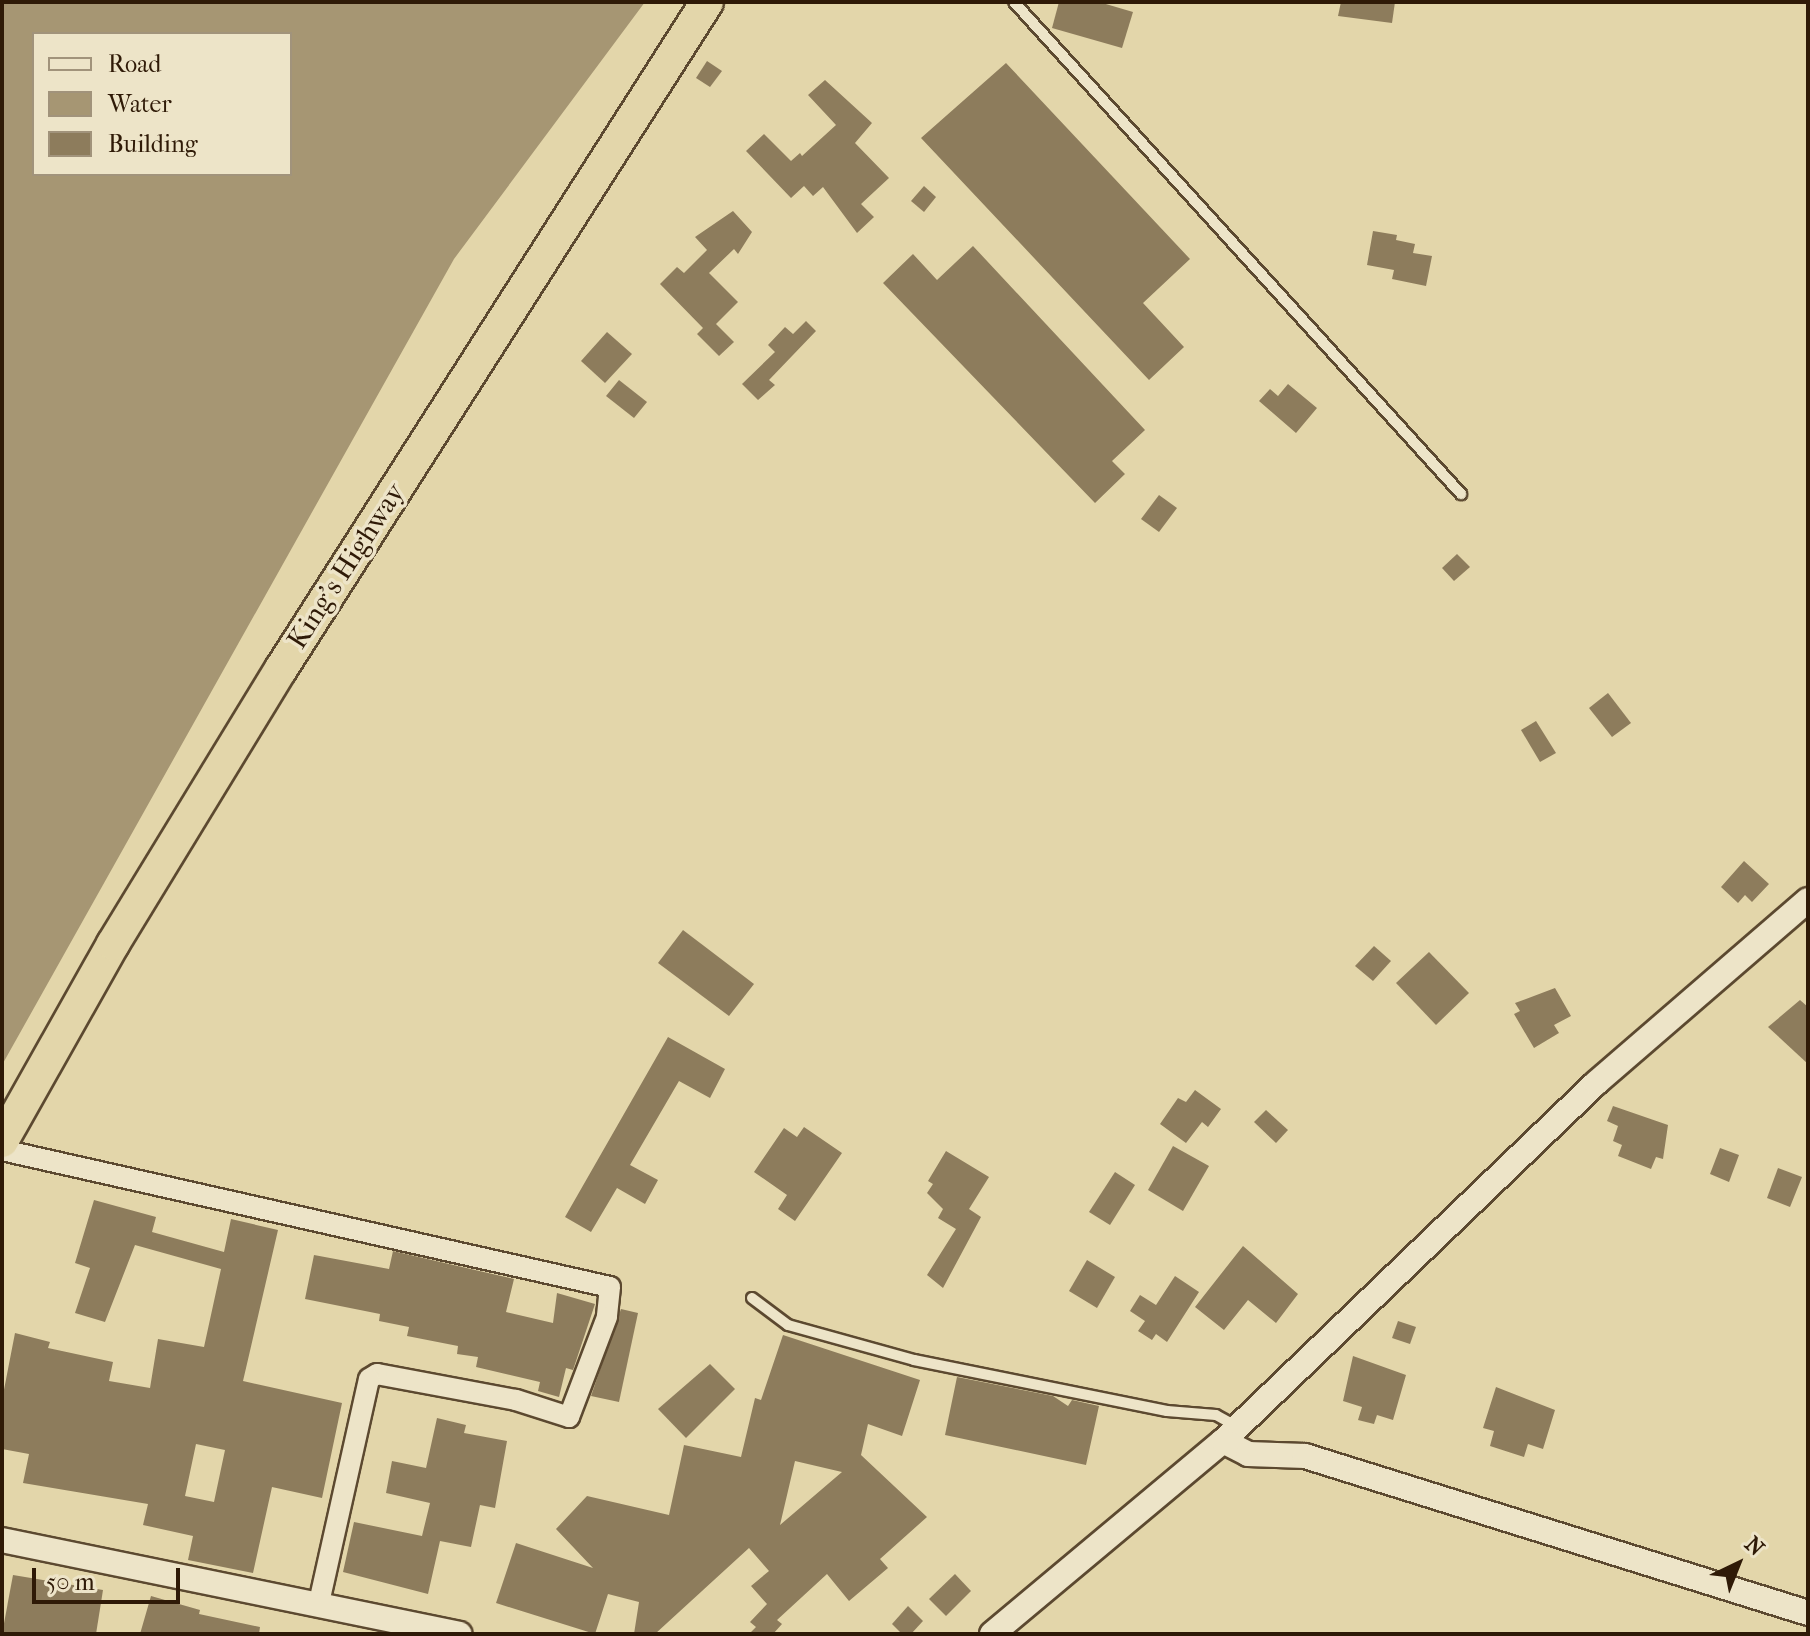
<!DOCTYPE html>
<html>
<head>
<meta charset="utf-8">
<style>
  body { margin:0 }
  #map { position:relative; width:1810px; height:1636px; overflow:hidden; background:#e3d6aa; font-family:"IM FELL French Canon",serif }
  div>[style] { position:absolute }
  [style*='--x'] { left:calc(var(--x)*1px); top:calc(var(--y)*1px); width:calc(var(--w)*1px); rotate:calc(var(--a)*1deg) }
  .water>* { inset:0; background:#a69673 }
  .building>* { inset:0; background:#8d7c5c }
  .roads { filter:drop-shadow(2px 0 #5c4930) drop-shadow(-2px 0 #5c4930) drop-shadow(0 2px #5c4930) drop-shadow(0 -2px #5c4930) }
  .service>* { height:10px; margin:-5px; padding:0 5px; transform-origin:5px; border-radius:5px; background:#ede4c8 }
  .minor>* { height:20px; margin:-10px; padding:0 10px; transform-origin:10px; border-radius:10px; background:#ede4c8 }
  .tertiary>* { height:24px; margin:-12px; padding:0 12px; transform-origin:12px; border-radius:12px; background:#ede4c8 }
  .trunk>* { height:32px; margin:-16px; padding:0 16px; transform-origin:16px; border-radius:16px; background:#e3d6aa }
  span { translate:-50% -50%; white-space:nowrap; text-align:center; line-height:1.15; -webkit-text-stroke:7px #ede4c8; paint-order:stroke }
  .street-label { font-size:28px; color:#2f1a07 }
  .frame { position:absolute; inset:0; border:4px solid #2f1a07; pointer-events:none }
  .legend { position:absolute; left:32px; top:32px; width:260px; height:144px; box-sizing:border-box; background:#ede4c8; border:2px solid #a1937b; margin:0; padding:10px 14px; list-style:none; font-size:24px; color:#2f1a07 }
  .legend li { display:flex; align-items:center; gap:16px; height:40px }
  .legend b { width:40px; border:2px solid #a1937b }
  .north { position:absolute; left:1698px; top:1524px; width:80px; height:80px; -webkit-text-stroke:6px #ede4c8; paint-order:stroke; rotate:43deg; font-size:22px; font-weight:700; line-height:32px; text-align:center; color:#2f1a07 }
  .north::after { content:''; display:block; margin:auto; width:28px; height:36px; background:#2f1a07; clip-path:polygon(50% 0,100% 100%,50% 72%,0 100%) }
  .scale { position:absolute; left:32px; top:1568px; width:148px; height:36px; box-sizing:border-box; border:4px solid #2f1a07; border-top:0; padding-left:10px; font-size:24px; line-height:28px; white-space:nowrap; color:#2f1a07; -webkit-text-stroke:6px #ede4c8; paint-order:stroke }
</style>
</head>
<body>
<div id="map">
  <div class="water">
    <div style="clip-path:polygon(evenodd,2px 2px,645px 2px,454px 259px,2px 1065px,2px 2px,34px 34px,290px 34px,290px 174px,34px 174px,34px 34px)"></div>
  </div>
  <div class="building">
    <div style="clip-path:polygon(1059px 2px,1099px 2px,1133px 12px,1122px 48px,1052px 28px)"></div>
    <div style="clip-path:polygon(1341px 2px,1395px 2px,1392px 23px,1338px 16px)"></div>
    <div style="clip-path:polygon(707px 61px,722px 71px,710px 87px,696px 78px)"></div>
    <div style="clip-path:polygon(1006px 63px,1190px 259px,1143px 303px,1184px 347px,1149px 380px,921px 138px)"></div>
    <div style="clip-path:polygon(825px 80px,872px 123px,855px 143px,889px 178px,861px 204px,874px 217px,857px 233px,823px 187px,813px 196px,804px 186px,791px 198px,746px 151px,764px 134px,791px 161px,800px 153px,802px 156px,836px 125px,808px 95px)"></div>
    <div style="clip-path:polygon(924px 186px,936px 197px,924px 212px,911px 201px)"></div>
    <div style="clip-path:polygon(733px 211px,752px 232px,738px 254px,734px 249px,709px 273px,738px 302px,716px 324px,734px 342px,719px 356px,697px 334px,703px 328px,660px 284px,677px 267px,684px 273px,707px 250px,695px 237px)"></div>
    <div style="clip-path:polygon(1373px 231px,1397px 235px,1396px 240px,1415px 244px,1413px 253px,1432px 256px,1426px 286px,1392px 279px,1394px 270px,1367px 265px)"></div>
    <div style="clip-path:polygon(973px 246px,1145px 430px,1112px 461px,1125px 474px,1095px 503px,883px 283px,913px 254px,937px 280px)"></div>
    <div style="clip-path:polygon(806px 321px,816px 331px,769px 380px,775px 385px,758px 400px,742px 384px,775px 352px,768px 345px,785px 327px,793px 334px)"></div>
    <div style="clip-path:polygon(607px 332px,632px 354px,605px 383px,581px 361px)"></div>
    <div style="clip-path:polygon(619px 380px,647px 402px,634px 418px,606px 396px)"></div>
    <div style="clip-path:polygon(1288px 384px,1317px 408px,1296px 433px,1259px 401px,1270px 389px,1278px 396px)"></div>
    <div style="clip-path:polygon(1159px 495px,1177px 508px,1159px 532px,1141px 519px)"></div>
    <div style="clip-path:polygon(1457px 554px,1470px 567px,1454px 581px,1442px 568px)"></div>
    <div style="clip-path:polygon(1608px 693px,1631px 723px,1612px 737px,1589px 708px)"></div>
    <div style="clip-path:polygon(1536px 721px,1556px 753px,1540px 762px,1521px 730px)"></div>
    <div style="clip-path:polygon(1744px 861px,1769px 884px,1752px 902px,1745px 895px,1738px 903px,1721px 887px)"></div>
    <div style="clip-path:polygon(683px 930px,754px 984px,729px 1016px,658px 963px)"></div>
    <div style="clip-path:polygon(1374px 946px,1391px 961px,1373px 981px,1355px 966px)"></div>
    <div style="clip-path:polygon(1429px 952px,1469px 993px,1436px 1025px,1396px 983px)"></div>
    <div style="clip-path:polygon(1555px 988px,1571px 1016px,1554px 1025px,1559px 1033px,1534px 1048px,1514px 1014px,1520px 1011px,1515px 1003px)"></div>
    <div style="clip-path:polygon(1800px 1000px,1808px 1007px,1808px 1064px,1768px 1027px)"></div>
    <div style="clip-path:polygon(668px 1037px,725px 1069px,710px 1098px,679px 1081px,630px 1165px,658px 1180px,645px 1204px,617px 1188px,591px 1232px,565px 1217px)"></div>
    <div style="clip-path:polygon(1195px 1090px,1221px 1109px,1208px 1127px,1202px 1122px,1186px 1143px,1160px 1124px,1178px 1098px,1186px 1102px)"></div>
    <div style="clip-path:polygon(1613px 1106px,1668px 1125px,1663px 1159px,1656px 1157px,1651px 1169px,1618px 1156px,1622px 1145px,1613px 1141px,1618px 1126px,1607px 1121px)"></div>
    <div style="clip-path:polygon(1266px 1110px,1288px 1130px,1276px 1143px,1254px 1122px)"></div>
    <div style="clip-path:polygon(804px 1127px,842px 1153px,795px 1221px,778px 1209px,787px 1195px,754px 1172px,784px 1128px,797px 1137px)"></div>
    <div style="clip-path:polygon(1173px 1146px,1209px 1166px,1183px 1211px,1148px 1190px)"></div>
    <div style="clip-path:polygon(1720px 1148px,1739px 1155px,1729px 1182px,1710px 1174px)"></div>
    <div style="clip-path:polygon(946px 1151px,989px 1177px,969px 1209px,981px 1217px,943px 1288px,927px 1275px,956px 1229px,938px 1218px,943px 1209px,927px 1193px,933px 1184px,928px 1181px)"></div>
    <div style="clip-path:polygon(1778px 1168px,1802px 1177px,1790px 1207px,1767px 1198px)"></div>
    <div style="clip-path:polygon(1115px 1172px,1135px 1185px,1110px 1225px,1089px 1212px)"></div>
    <div style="clip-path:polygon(evenodd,94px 1200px,156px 1217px,152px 1232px,224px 1252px,231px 1219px,278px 1230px,243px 1381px,342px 1403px,322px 1498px,272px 1487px,253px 1573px,188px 1560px,193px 1536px,143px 1525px,148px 1504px,23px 1483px,29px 1454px,2px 1449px,2px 1400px,15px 1333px,50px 1342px,48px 1348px,113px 1362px,109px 1381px,150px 1388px,158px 1339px,204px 1347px,221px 1269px,135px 1245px,105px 1322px,75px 1313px,90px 1268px,75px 1263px,94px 1200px,196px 1444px,225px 1450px,214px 1502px,185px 1496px,196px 1444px)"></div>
    <div style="clip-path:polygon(1243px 1246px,1298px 1294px,1276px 1323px,1248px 1300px,1224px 1330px,1195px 1307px)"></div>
    <div style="clip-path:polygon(393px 1251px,514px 1279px,506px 1312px,553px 1323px,557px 1293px,595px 1304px,573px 1370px,566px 1368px,559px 1397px,538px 1391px,540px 1382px,476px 1367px,478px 1357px,457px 1354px,458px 1346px,407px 1336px,409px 1327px,379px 1321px,380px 1314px,305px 1299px,314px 1255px,389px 1269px)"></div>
    <div style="clip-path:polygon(1087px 1260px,1115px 1277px,1097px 1308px,1069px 1291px)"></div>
    <div style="clip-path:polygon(1175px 1276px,1199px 1292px,1167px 1342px,1156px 1334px,1152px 1340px,1138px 1331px,1145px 1321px,1130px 1311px,1140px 1295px,1156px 1305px)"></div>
    <div style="clip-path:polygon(621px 1309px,638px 1313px,619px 1402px,591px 1396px)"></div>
    <div style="clip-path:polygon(1398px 1321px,1416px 1327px,1410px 1344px,1392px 1338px)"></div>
    <div style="clip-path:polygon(evenodd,783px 1335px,920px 1380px,902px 1436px,868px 1424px,861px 1455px,927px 1517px,880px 1559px,888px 1568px,849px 1601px,827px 1574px,777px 1620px,782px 1624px,773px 1634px,749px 1634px,756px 1627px,750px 1622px,767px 1604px,751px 1586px,769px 1571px,749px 1548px,655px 1634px,634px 1634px,639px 1602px,608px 1594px,595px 1634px,496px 1603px,516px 1543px,593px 1568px,556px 1529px,587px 1496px,669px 1515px,684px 1445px,741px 1457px,755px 1398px,761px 1400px,783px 1335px,795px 1461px,842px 1472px,780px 1525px,795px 1461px)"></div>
    <div style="clip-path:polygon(1353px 1356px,1406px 1375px,1393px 1420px,1377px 1415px,1374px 1424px,1358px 1420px,1362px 1407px,1343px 1401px)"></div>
    <div style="clip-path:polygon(710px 1364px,735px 1389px,686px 1438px,658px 1409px)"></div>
    <div style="clip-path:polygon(957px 1377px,1053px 1396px,1068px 1406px,1072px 1400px,1099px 1406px,1086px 1465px,945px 1435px)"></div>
    <div style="clip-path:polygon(1496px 1387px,1555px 1410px,1543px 1449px,1528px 1444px,1524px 1457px,1490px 1446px,1494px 1431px,1483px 1428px)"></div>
    <div style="clip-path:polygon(437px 1418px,466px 1425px,464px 1433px,507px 1441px,495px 1508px,480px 1505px,471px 1547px,440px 1541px,428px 1594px,343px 1572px,354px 1522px,422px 1536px,430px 1503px,386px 1493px,392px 1461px,426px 1468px)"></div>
    <div style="clip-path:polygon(955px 1574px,971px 1591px,946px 1616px,929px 1599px)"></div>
    <div style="clip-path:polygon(13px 1575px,103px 1590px,96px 1634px,2px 1634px)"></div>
    <div style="clip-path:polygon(151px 1596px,200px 1610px,199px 1614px,260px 1627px,259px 1634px,140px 1634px)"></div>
    <div style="clip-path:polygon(908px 1606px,923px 1621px,911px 1634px,902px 1634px,892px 1624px)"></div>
  </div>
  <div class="roads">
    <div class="service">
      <div style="--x:1014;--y:2;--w:665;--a:47.74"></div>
      <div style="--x:752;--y:1298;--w:45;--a:36.9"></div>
      <div style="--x:788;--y:1325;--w:131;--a:15.5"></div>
      <div style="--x:914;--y:1360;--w:258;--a:11.4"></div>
      <div style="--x:1167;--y:1411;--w:49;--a:4.7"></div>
      <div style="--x:1216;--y:1415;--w:25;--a:29"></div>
    </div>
    <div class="minor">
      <div style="--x:2;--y:1150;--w:623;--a:12.7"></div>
      <div style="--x:610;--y:1287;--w:30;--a:96"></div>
      <div style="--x:607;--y:1317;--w:107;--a:110.8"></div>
      <div style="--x:569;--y:1417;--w:56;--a:-162.2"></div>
      <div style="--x:516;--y:1400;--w:141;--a:-169.4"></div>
      <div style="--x:377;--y:1374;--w:9;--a:148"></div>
      <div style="--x:369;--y:1379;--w:230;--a:102.6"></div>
    </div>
    <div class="tertiary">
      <div style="--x:1223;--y:1441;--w:517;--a:-43.82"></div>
      <div style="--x:1596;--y:1083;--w:280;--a:-40.8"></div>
      <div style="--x:2;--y:1540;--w:467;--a:11.6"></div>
      <div style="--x:992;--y:1634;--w:301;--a:-39.9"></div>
      <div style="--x:1223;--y:1441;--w:28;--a:27"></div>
      <div style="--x:1248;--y:1454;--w:57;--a:2"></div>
      <div style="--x:1305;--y:1456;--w:527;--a:17.33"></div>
    </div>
    <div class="trunk">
      <div style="--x:2;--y:1141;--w:226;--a:-60.6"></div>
      <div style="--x:113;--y:944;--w:322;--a:-58.6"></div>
      <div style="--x:281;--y:669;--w:791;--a:-57.43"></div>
    </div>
  </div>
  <div class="street-label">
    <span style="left:346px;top:566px;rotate:-57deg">King's Highway</span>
  </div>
  <div class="frame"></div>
  <ul class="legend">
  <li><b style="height:10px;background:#ede4c8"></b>Road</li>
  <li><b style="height:22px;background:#a69673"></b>Water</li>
  <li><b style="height:22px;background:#8d7c5c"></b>Building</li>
  </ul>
  <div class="north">N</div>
  <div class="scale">50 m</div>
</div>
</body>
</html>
